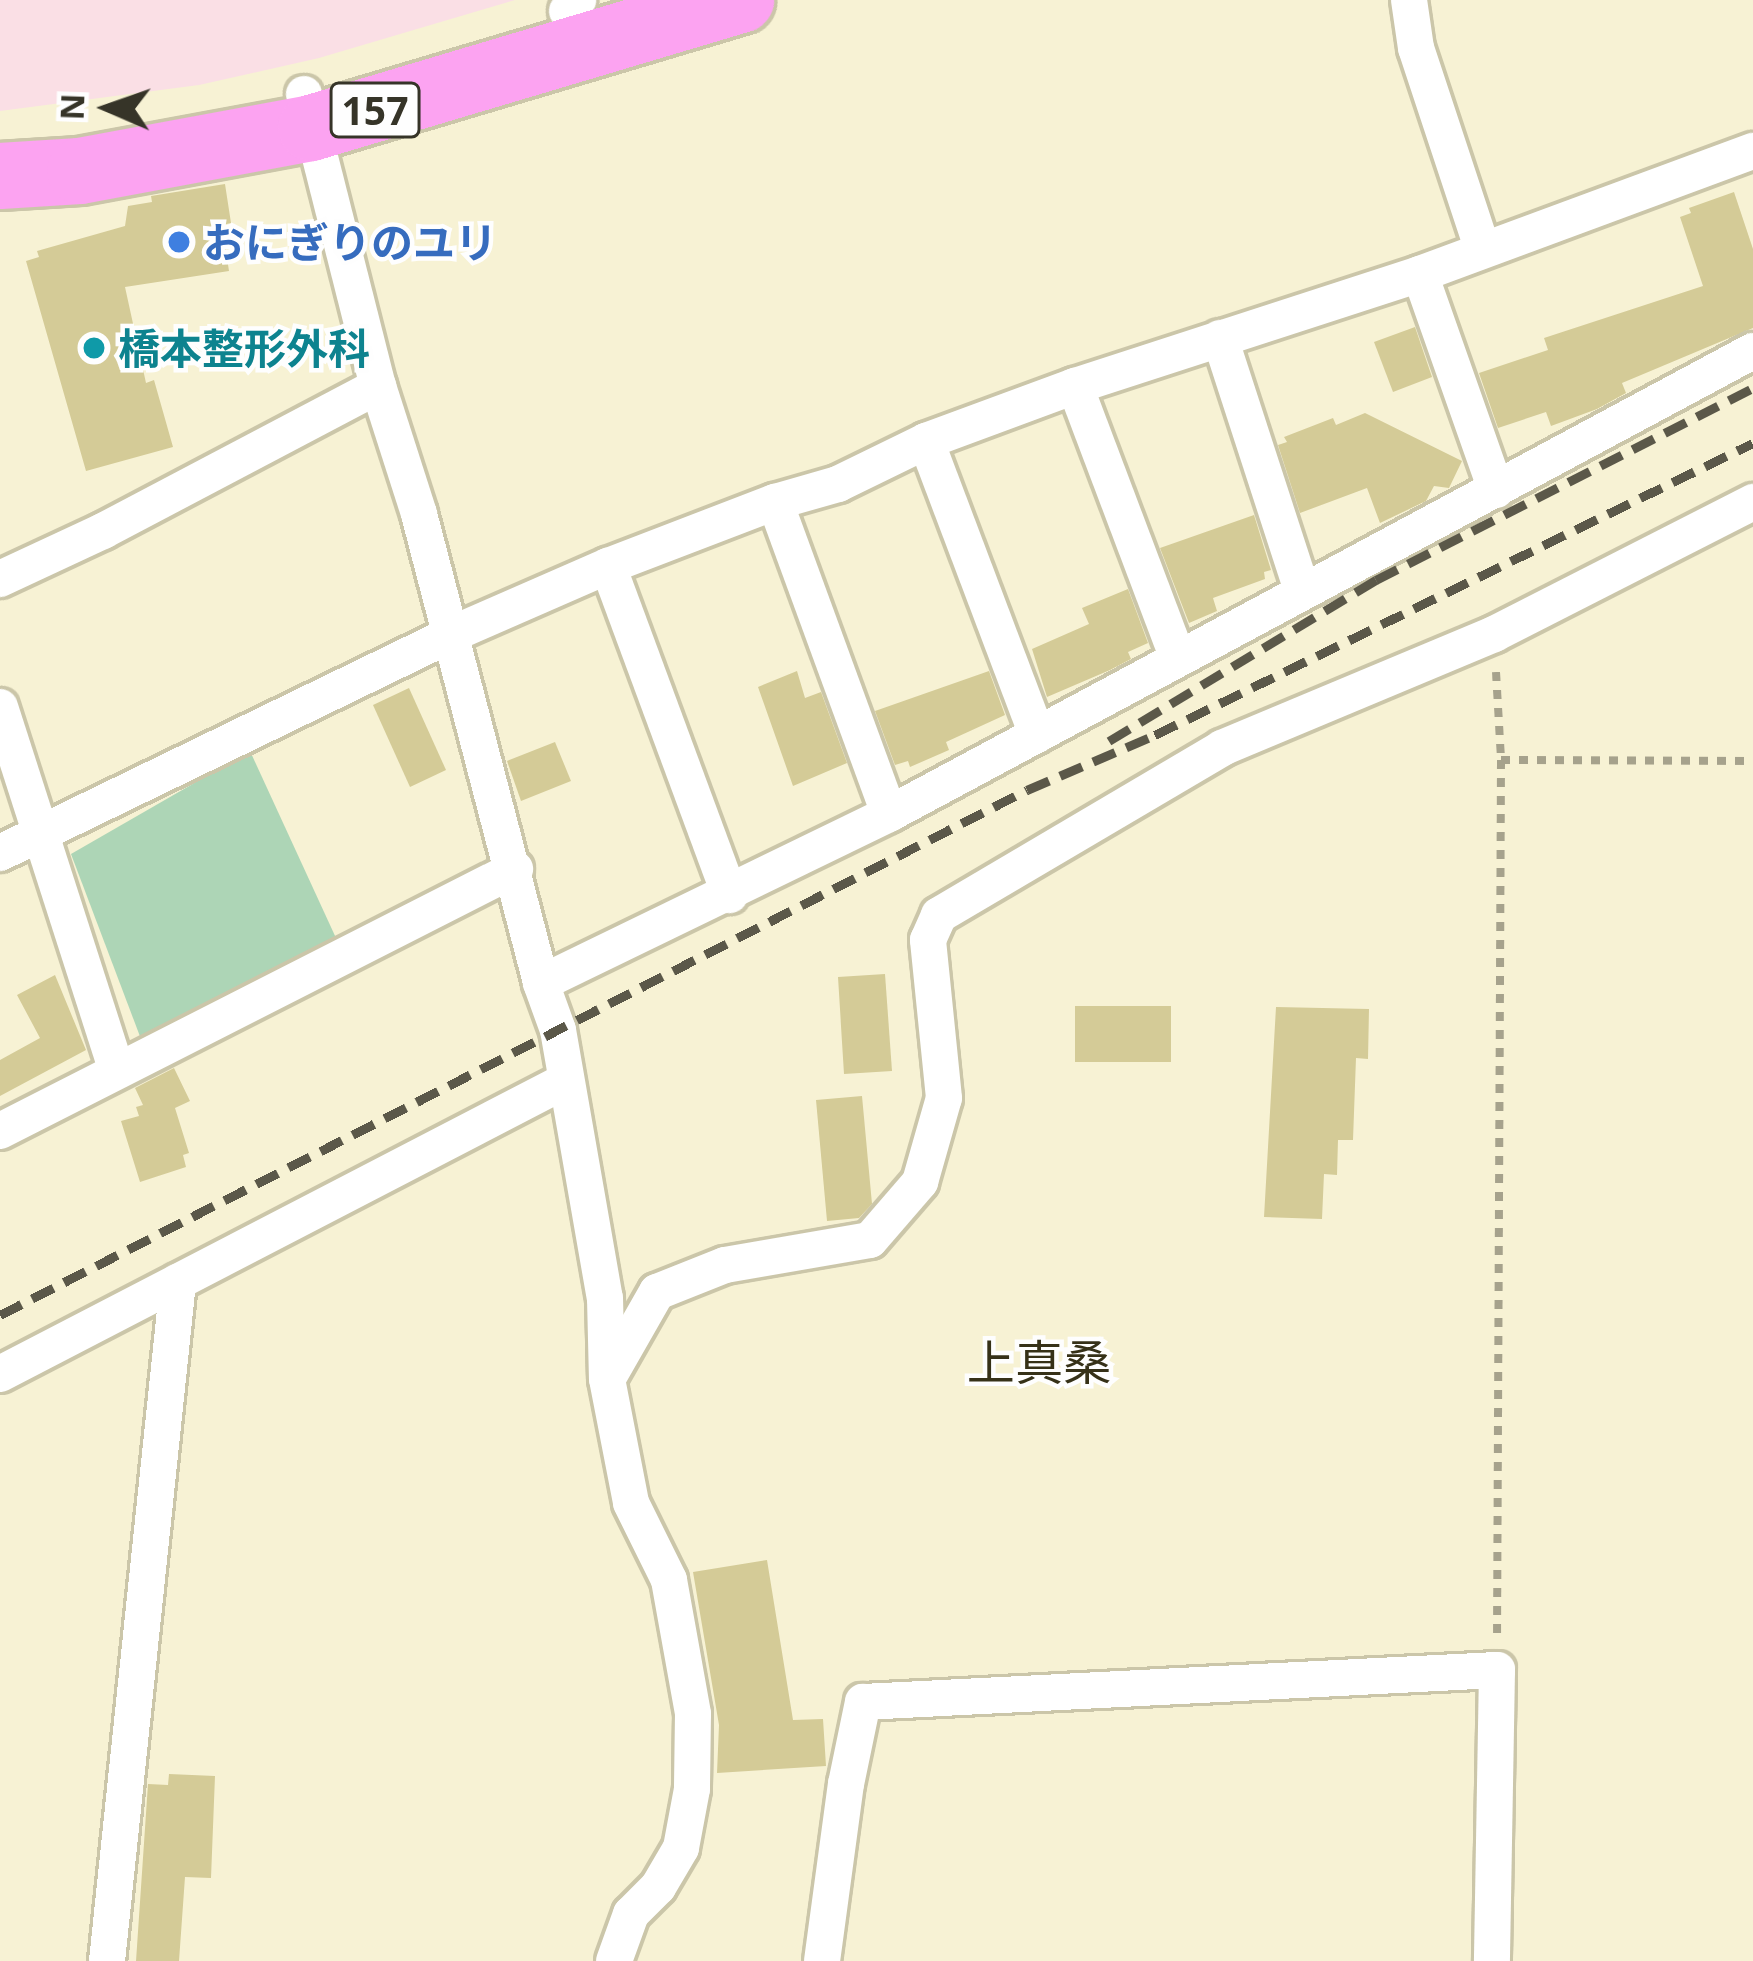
<!DOCTYPE html>
<html>
<head>
<meta charset="utf-8">
<style>
  body { margin:0 }
  #map { position:relative; width:1753px; height:1961px; overflow:hidden; background:#f7f2d4; font-family:"Open Sans","Noto Sans JP",sans-serif }
  div>[style] { position:absolute }
  [style*='--x'] { left:calc(var(--x)*1px); top:calc(var(--y)*1px); width:calc(var(--w)*1px); rotate:calc(var(--a)*1deg) }
  .education>* { inset:0; background:#fadfe5 }
  .green>* { inset:0; background:#add5b6 }
  .building>* { inset:0; background:#d4cb97 }
  .path>* { height:8px; margin-top:-4px; transform-origin:0; background:repeating-linear-gradient(90deg,#a6a28c 0 9px,transparent 0 18px) }
  .roads { filter:drop-shadow(3px 0 #cbc6a9) drop-shadow(-3px 0 #cbc6a9) drop-shadow(0 3px #cbc6a9) drop-shadow(0 -3px #cbc6a9) }
  .street>* { height:36px; margin:-18px; padding:0 18px; transform-origin:18px; border-radius:18px; background:#fff }
  .highway>* { height:66px; margin:-33px; padding:0 33px; transform-origin:33px; border-radius:33px; background:#fca3f1 }
  .rail>* { height:9px; margin-top:-4.5px; transform-origin:0; background:repeating-linear-gradient(90deg,#5b5849 0 24px,transparent 0 36px) }
  .dots>* { width:33px; height:33px; translate:-50% -50%; box-sizing:border-box; border:6px solid #fefefe; border-radius:50% }
  span { translate:-50% -50%; white-space:nowrap; text-align:center; line-height:1.15; -webkit-text-stroke:9px #fefefe; paint-order:stroke }
  .shield-label span { padding:3px 9px; background:#fefefe; border:3px solid; border-radius:9px; -webkit-text-stroke-width:0 }
  .shield-label { font-size:39px; color:#363428; font-weight:700 }
  .shop-label { font-size:42px; color:#366cbe; font-weight:700 }
  .left { translate:0 -50%; text-align:left }
  .culture-label { font-size:42px; color:#0d838f; font-weight:700 }
  .quarter-label { font-size:48px; color:#363118 }
  .north { position:absolute; left:48px; top:48px; width:120px; height:120px; -webkit-text-stroke:9px #fefefe; paint-order:stroke; rotate:272deg; font-size:33px; font-weight:700; line-height:48px; text-align:center; color:#363428 }
  .north::after { content:''; display:block; margin:auto; width:42px; height:54px; background:#363428; clip-path:polygon(50% 0,100% 100%,50% 72%,0 100%) }
</style>
</head>
<body>
<div id="map">
  <div class="education">
    <div style="clip-path:polygon(0 0,515px 0,319px 58px,199px 85px,0 111px)"></div>
  </div>
  <div class="green">
    <div style="clip-path:polygon(250px 751px,336px 938px,144px 1047px,71px 854px)"></div>
  </div>
  <div class="building">
    <div style="clip-path:polygon(225px 184px,231px 223px,222px 225px,229px 271px,125px 287px,146px 383px,154px 380px,173px 447px,86px 471px,26px 261px,39px 257px,37px 251px,125px 226px,128px 206px,152px 202px,151px 196px)"></div>
    <div style="clip-path:polygon(1734px 192px,1753px 249px,1753px 328px,1622px 383px,1626px 393px,1597px 409px,1551px 426px,1546px 412px,1498px 428px,1479px 373px,1548px 350px,1544px 338px,1703px 286px,1680px 217px,1691px 213px,1689px 208px)"></div>
    <div style="clip-path:polygon(1415px 327px,1432px 377px,1393px 392px,1374px 342px)"></div>
    <div style="clip-path:polygon(1365px 413px,1462px 461px,1449px 488px,1434px 486px,1426px 501px,1380px 523px,1367px 488px,1300px 513px,1278px 445px,1287px 442px,1284px 437px,1333px 418px,1336px 425px)"></div>
    <div style="clip-path:polygon(1254px 515px,1271px 570px,1264px 572px,1265px 579px,1213px 598px,1217px 611px,1189px 623px,1160px 548px)"></div>
    <div style="clip-path:polygon(1128px 589px,1148px 643px,1128px 652px,1131px 659px,1110px 670px,1047px 697px,1032px 649px,1089px 624px,1082px 608px)"></div>
    <div style="clip-path:polygon(797px 671px,805px 698px,821px 692px,847px 763px,793px 786px,758px 687px)"></div>
    <div style="clip-path:polygon(989px 671px,1005px 715px,946px 742px,949px 750px,910px 767px,908px 761px,895px 765px,875px 711px)"></div>
    <div style="clip-path:polygon(409px 688px,446px 770px,410px 787px,373px 705px)"></div>
    <div style="clip-path:polygon(555px 742px,571px 781px,521px 801px,507px 761px)"></div>
    <div style="clip-path:polygon(885px 974px,892px 1071px,844px 1074px,838px 977px)"></div>
    <div style="clip-path:polygon(55px 975px,86px 1050px,0 1096px,0 1060px,40px 1038px,17px 995px)"></div>
    <div style="clip-path:polygon(1075px 1006px,1171px 1006px,1171px 1062px,1075px 1062px)"></div>
    <div style="clip-path:polygon(1276px 1007px,1369px 1009px,1368px 1059px,1356px 1058px,1353px 1140px,1338px 1140px,1337px 1175px,1324px 1174px,1322px 1219px,1264px 1217px)"></div>
    <div style="clip-path:polygon(174px 1068px,190px 1101px,175px 1108px,189px 1153px,183px 1155px,186px 1167px,140px 1182px,121px 1121px,139px 1116px,136px 1107px,143px 1105px,135px 1088px)"></div>
    <div style="clip-path:polygon(862px 1096px,872px 1204px,859px 1218px,827px 1221px,816px 1100px)"></div>
    <div style="clip-path:polygon(767px 1560px,793px 1720px,823px 1719px,826px 1766px,717px 1773px,719px 1725px,693px 1572px)"></div>
    <div style="clip-path:polygon(169px 1774px,215px 1776px,211px 1878px,185px 1877px,179px 1961px,136px 1961px,148px 1784px,168px 1785px)"></div>
  </div>
  <div class="path">
    <div style="--x:1496;--y:672;--w:88;--a:86.7"></div>
    <div style="--x:1501;--y:760;--w:874;--a:90.26"></div>
    <div style="--x:1501;--y:760;--w:252;--a:0.2"></div>
  </div>
  <div class="roads">
    <div class="street">
      <div style="--x:1409;--y:0;--w:49;--a:81.7"></div>
      <div style="--x:1416;--y:48;--w:211;--a:71.7"></div>
      <div style="--x:567;--y:11;--w:16;--a:-45"></div>
      <div style="--x:304;--y:94;--w:301;--a:75.8"></div>
      <div style="--x:378;--y:386;--w:134;--a:72.2"></div>
      <div style="--x:419;--y:514;--w:485;--a:75.4"></div>
      <div style="--x:541;--y:983;--w:50;--a:70.1"></div>
      <div style="--x:558;--y:1030;--w:272;--a:80.1"></div>
      <div style="--x:605;--y:1298;--w:81;--a:88.6"></div>
      <div style="--x:607;--y:1379;--w:126;--a:79"></div>
      <div style="--x:631;--y:1503;--w:86;--a:63.7"></div>
      <div style="--x:669;--y:1580;--w:136;--a:79.8"></div>
      <div style="--x:693;--y:1714;--w:75;--a:90.8"></div>
      <div style="--x:692;--y:1789;--w:60;--a:100.6"></div>
      <div style="--x:681;--y:1848;--w:45;--a:120.5"></div>
      <div style="--x:658;--y:1887;--w:38;--a:135"></div>
      <div style="--x:631;--y:1914;--w:50;--a:109.9"></div>
      <div style="--x:1420;--y:274;--w:229;--a:70.6"></div>
      <div style="--x:1220;--y:338;--w:266;--a:72"></div>
      <div style="--x:1075;--y:386;--w:291;--a:69.3"></div>
      <div style="--x:926;--y:441;--w:314;--a:69.3"></div>
      <div style="--x:775;--y:502;--w:332;--a:69.9"></div>
      <div style="--x:608;--y:566;--w:351;--a:69.7"></div>
      <div style="--x:0;--y:579;--w:114;--a:-25"></div>
      <div style="--x:103;--y:531;--w:311;--a:-27.8"></div>
      <div style="--x:0;--y:707;--w:382;--a:72.2"></div>
      <div style="--x:0;--y:853;--w:502;--a:-25.85"></div>
      <div style="--x:452;--y:634;--w:170;--a:-23.6"></div>
      <div style="--x:608;--y:566;--w:179;--a:-21"></div>
      <div style="--x:775;--y:502;--w:66;--a:-15.9"></div>
      <div style="--x:838;--y:484;--w:98;--a:-26"></div>
      <div style="--x:926;--y:441;--w:159;--a:-20.3"></div>
      <div style="--x:1075;--y:386;--w:363;--a:-18"></div>
      <div style="--x:1420;--y:274;--w:355;--a:-20.3"></div>
      <div style="--x:541;--y:983;--w:387;--a:-25.9"></div>
      <div style="--x:889;--y:814;--w:980;--a:-28.19"></div>
      <div style="--x:0;--y:1131;--w:578;--a:-26.96"></div>
      <div style="--x:0;--y:1374;--w:634;--a:-27.41"></div>
      <div style="--x:609;--y:1376;--w:97;--a:-60.3"></div>
      <div style="--x:657;--y:1292;--w:73;--a:-21.7"></div>
      <div style="--x:725;--y:1265;--w:147;--a:-9.8"></div>
      <div style="--x:870;--y:1240;--w:77;--a:-49.2"></div>
      <div style="--x:920;--y:1182;--w:87;--a:-74.1"></div>
      <div style="--x:944;--y:1098;--w:159;--a:-95.8"></div>
      <div style="--x:928;--y:940;--w:27;--a:-66"></div>
      <div style="--x:939;--y:915;--w:329;--a:-30.5"></div>
      <div style="--x:1222;--y:748;--w:295;--a:-22.7"></div>
      <div style="--x:1494;--y:634;--w:291;--a:-27"></div>
      <div style="--x:107;--y:1961;--w:683;--a:-84.03"></div>
      <div style="--x:822;--y:1961;--w:179;--a:-82.3"></div>
      <div style="--x:846;--y:1784;--w:84;--a:-78.3"></div>
      <div style="--x:863;--y:1702;--w:635;--a:-2.89"></div>
      <div style="--x:1497;--y:1670;--w:291;--a:91"></div>
    </div>
    <div class="highway">
      <div style="--x:0;--y:176;--w:80;--a:-3.6"></div>
      <div style="--x:80;--y:171;--w:235;--a:-10.5"></div>
      <div style="--x:311;--y:128;--w:449;--a:-16.6"></div>
    </div>
  </div>
  <div class="rail">
    <div style="--x:1109;--y:741;--w:312;--a:-31.1"></div>
    <div style="--x:1376;--y:580;--w:423;--a:-27"></div>
    <div style="--x:0;--y:1315;--w:1153;--a:-27.08"></div>
    <div style="--x:1027;--y:790;--w:139;--a:-23.3"></div>
    <div style="--x:1155;--y:735;--w:665;--a:-26.03"></div>
  </div>
  <div class="dots">
    <div style="left:179px;top:242px;background:#3f7fe0"></div>
    <div style="left:94px;top:348px;background:#0f9aa8"></div>
  </div>
  <div class="shield-label">
    <span style="left:375px;top:110px">157</span>
  </div>
  <div class="shop-label">
    <span class="left" style="left:203px;top:242px">おにぎりのユリ</span>
  </div>
  <div class="culture-label">
    <span class="left" style="left:118px;top:348px">橋本整形外科</span>
  </div>
  <div class="quarter-label">
    <span style="left:1039px;top:1362px">上真桑</span>
  </div>
  <div class="north">N</div>
</div>
</body>
</html>
